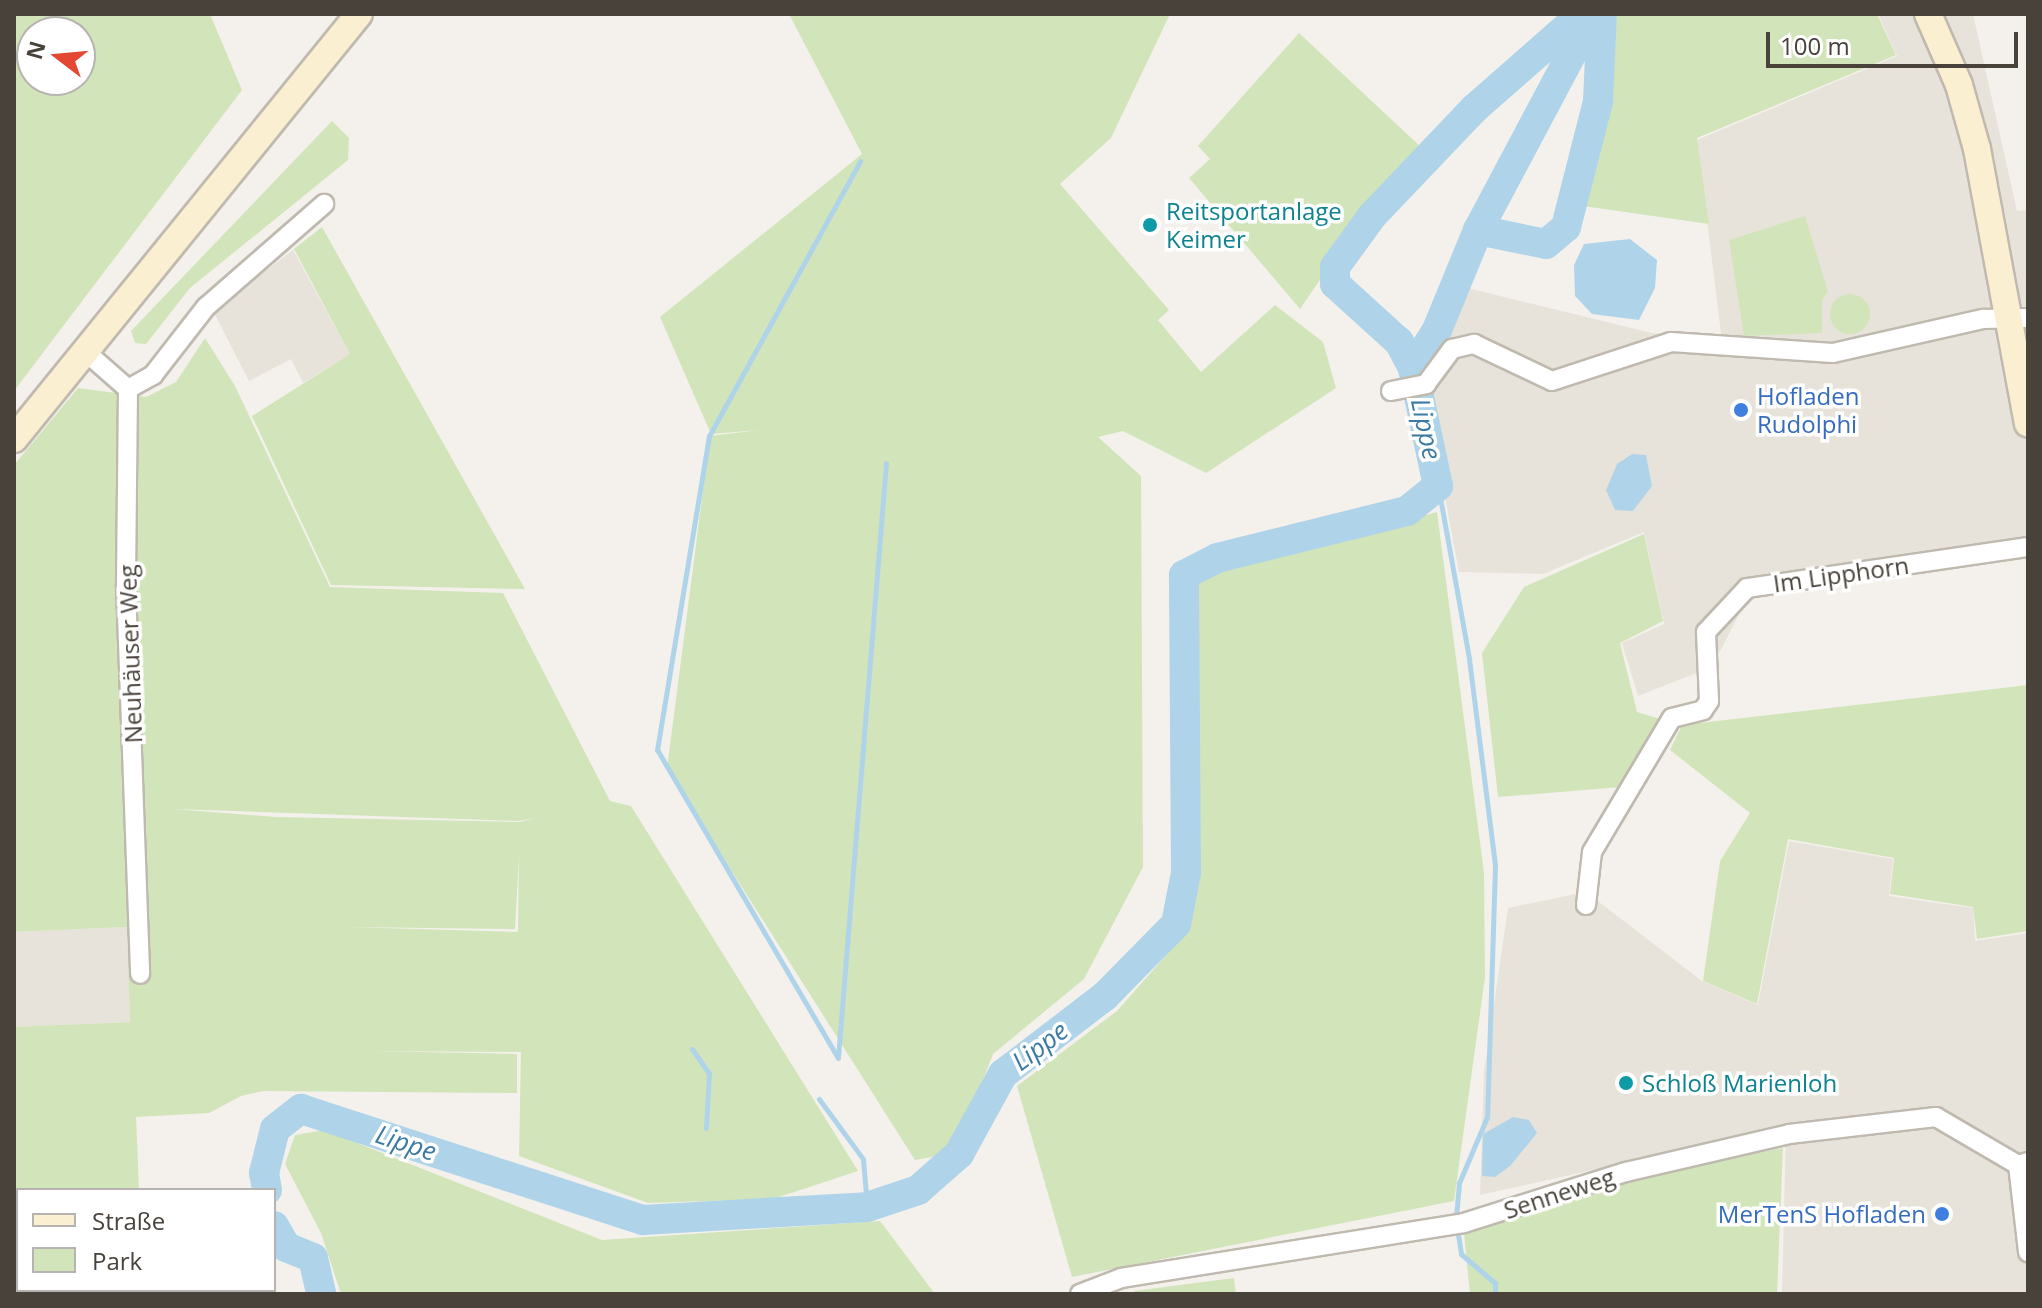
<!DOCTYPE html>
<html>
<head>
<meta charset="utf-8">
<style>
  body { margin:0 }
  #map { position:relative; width:2042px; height:1308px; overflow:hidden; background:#f4f1ec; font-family:"Open Sans",sans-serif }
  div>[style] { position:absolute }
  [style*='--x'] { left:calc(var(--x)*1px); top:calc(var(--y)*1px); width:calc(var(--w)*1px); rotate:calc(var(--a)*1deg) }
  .residential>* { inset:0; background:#e8e3da }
  .green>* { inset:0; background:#d2e4b9 }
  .round { border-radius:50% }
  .water>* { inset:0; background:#afd4ea }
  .stream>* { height:5px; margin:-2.5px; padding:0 2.5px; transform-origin:2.5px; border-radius:2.5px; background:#afd4ea }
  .river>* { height:30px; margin:-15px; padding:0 15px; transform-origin:15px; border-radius:15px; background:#afd4ea }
  .roads { filter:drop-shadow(2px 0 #bfb9af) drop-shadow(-2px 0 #bfb9af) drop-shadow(0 2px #bfb9af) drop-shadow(0 -2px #bfb9af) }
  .street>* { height:18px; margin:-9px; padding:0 9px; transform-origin:9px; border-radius:9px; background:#fff }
  .secondary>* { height:26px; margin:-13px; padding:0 13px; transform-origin:13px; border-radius:13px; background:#faefd0 }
  .dots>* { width:22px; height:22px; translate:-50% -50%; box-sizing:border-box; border:4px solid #fff; border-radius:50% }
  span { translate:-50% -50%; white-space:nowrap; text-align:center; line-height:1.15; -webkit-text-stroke:7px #fff; paint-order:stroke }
  .culture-label { font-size:24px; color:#0d838f }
  .left { translate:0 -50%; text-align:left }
  .shop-label { font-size:24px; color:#366cbe }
  .right { translate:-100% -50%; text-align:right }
  .street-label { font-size:24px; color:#48423a }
  .water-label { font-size:26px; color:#3b7aa2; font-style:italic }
  .frame { position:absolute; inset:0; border:16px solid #48423a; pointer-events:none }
  .legend { position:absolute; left:16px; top:1188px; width:260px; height:104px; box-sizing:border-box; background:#fff; border:2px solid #b6b3b0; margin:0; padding:10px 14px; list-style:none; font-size:24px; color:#48423a }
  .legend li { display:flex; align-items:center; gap:16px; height:40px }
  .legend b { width:40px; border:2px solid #b6b3b0 }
  .north { position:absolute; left:16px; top:16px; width:80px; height:80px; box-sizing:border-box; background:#fff; border:2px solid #b6b3b0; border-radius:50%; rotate:286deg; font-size:22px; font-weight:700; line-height:32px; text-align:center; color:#48423a }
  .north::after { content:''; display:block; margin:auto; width:28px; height:36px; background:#e54832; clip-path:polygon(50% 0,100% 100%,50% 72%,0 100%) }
  .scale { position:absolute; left:1766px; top:32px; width:252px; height:36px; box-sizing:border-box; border:4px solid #48423a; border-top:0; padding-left:10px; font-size:24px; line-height:28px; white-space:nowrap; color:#48423a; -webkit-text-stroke:6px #fff; paint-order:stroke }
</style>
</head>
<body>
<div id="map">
  <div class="residential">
    <div style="clip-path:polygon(1878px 14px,1973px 14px,2017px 211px,2028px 210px,2028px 554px,1750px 593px,1712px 667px,1638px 696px,1622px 643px,1664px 624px,1644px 532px,1543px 574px,1459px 572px,1417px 346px,1451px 284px,1652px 333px,1722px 341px,1697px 140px,1897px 56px)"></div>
    <div style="clip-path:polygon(293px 250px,350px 354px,303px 383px,291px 359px,249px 381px,213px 311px)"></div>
    <div style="clip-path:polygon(1789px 841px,1893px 859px,1889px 896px,1973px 908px,1975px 941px,2028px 933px,2028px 1294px,1782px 1294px,1786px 1127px,1480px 1195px,1484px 1072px,1508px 908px,1586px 892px,1702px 981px,1758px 1005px)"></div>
    <div style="clip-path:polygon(128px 927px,130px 1022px,14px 1027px,14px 932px)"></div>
  </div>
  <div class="green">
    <div style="clip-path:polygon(evenodd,14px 14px,210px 14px,242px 90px,14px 391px,14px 14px,32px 32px,80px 32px,80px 80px,32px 80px,32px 32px)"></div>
    <div style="clip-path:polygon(789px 14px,1170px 14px,1111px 138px,1060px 184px,1169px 310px,1158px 320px,1201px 372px,1275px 305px,1323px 342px,1336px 388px,1206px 473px,1123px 431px,1098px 437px,1141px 476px,1143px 867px,1084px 979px,993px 1054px,955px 1153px,915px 1160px,667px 769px,710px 436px,760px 430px,711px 434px,660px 317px,862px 154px)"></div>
    <div style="clip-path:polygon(1617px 14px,1877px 14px,1896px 55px,1697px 138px,1709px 224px,1583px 206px,1599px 144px)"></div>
    <div style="clip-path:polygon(1299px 33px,1423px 149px,1365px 214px,1300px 309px,1189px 178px,1210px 159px,1198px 146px)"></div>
    <div style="clip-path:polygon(332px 121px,349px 138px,348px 160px,190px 288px,146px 344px,135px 343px,131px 331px)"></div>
    <div style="clip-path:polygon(1805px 216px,1828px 292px,1822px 300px,1822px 333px,1744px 336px,1729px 240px)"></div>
    <div style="clip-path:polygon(322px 227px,525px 589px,331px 585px,252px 416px,350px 354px,294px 249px)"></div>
    <div class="round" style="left:1830px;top:294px;width:40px;height:40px"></div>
    <div style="clip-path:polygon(evenodd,205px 338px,235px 386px,330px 587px,503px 593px,610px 801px,631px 806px,858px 1171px,773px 1199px,648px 1203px,519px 1156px,521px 1052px,368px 1051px,517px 1054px,517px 1093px,263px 1091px,241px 1096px,209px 1113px,136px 1117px,139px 1190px,18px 1190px,18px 1290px,143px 1294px,14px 1294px,14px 1027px,130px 1022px,127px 927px,14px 932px,14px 465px,78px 388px,146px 397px,176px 382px,205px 338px,174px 809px,519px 821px,535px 818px,520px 822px,276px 817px,174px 809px,205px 338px,519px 855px,518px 932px,348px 927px,515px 929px,519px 855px)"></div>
    <div style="clip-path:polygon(1437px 512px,1484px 873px,1485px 977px,1454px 1201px,1072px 1277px,1017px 1086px,1117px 1011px,1183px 936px,1196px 876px,1197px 576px)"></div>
    <div style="clip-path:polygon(1644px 534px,1663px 621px,1620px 643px,1637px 712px,1660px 719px,1621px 787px,1498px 797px,1482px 653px,1524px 587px)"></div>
    <div style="clip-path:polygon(2028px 685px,2028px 931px,1977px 939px,1973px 907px,1890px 894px,1894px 858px,1788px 839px,1757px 1004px,1703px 981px,1720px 861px,1750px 813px,1670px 750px,1682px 725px)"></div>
    <div style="clip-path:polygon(324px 1130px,602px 1240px,880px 1221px,935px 1294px,341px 1294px,321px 1233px,285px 1164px,295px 1135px)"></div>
    <div style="clip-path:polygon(1783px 1148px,1777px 1294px,1470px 1294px,1464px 1233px,1644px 1176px)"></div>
    <div style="clip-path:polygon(1234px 1278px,1236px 1294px,1134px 1294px,1134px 1291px)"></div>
  </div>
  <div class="water">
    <div style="clip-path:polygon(1630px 239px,1657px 260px,1655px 288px,1639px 320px,1592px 314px,1575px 296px,1574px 265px,1584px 244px)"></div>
    <div style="clip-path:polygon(1632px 454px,1646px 455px,1652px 486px,1633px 511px,1615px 510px,1606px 490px,1617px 464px)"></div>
    <div style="clip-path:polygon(1513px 1117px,1529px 1120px,1537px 1133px,1510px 1166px,1495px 1177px,1482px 1176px,1483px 1134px)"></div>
  </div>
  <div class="stream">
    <div style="--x:1438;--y:486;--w:176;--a:79.8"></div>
    <div style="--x:1469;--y:659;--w:209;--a:82.8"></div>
    <div style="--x:1495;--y:866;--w:251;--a:91.8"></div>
    <div style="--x:1487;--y:1117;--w:72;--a:113"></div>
    <div style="--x:1459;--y:1183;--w:35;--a:95"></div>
    <div style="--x:692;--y:1049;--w:29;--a:55"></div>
    <div style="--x:709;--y:1073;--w:55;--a:93.1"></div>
    <div style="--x:838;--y:1057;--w:596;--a:-85.38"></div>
    <div style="--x:838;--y:1058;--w:357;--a:-120.4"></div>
    <div style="--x:657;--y:750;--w:318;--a:-80.6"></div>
    <div style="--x:709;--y:436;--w:314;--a:-61.2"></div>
    <div style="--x:819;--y:1099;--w:74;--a:53.7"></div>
    <div style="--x:863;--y:1159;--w:48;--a:85.2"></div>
    <div style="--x:1457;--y:1228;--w:26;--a:81"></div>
    <div style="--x:1461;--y:1254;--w:45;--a:40.5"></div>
    <div style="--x:1495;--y:1283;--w:11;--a:90"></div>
  </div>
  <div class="river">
    <div style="--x:1478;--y:230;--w:69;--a:11.6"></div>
    <div style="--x:1546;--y:244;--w:26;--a:-40"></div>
    <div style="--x:1566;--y:227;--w:130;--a:-75.7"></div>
    <div style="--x:1598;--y:101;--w:87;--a:-87.4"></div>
    <div style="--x:1413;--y:368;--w:30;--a:-118"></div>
    <div style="--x:1399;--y:342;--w:86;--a:-137.8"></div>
    <div style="--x:1335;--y:284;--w:17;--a:-90"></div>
    <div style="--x:1335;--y:267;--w:63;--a:-54"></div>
    <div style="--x:1372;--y:216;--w:149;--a:-46.4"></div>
    <div style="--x:1475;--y:108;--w:142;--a:-41.3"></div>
    <div style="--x:267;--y:1190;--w:17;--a:-100"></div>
    <div style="--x:264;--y:1173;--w:45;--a:-76"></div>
    <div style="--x:275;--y:1129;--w:33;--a:-38"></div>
    <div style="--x:301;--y:1109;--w:360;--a:18"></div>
    <div style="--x:643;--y:1220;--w:224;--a:-3.3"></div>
    <div style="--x:867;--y:1207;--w:54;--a:-18.4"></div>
    <div style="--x:918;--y:1190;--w:55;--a:-41.3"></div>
    <div style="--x:959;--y:1154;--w:91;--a:-61.2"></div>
    <div style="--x:1003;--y:1074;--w:128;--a:-37.4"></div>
    <div style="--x:1105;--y:996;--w:101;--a:-45.4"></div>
    <div style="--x:1176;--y:924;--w:52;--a:-78.9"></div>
    <div style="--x:1186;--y:873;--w:298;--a:-90.4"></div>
    <div style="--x:1184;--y:575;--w:37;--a:-27"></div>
    <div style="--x:1217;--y:558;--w:196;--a:-13.9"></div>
    <div style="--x:1407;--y:511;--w:40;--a:-39"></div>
    <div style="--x:1438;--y:486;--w:121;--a:-102"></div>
    <div style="--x:1413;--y:368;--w:45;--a:-57.7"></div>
    <div style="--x:1437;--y:330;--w:108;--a:-67.7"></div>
    <div style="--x:1478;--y:230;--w:245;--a:-62"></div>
    <div style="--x:274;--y:1226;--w:24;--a:60"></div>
    <div style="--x:286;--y:1247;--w:29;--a:22"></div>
    <div style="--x:313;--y:1258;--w:37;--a:77"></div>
  </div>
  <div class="roads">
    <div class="street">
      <div style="--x:87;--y:353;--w:55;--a:41.3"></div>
      <div style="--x:128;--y:389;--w:199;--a:90.6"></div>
      <div style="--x:126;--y:588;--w:386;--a:87.9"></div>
      <div style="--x:128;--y:389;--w:29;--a:-29"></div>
      <div style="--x:153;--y:375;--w:86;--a:-52.1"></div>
      <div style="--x:206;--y:307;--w:157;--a:-41.1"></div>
      <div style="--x:1391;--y:391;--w:36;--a:-11"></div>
      <div style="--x:1426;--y:384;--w:44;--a:-53.4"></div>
      <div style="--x:1452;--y:349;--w:23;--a:-13"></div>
      <div style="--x:1474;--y:344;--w:86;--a:25.4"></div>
      <div style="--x:1552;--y:381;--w:125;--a:-18.1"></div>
      <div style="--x:1671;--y:342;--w:162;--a:3.9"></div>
      <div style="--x:1833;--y:353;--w:154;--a:-12.8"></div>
      <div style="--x:1983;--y:319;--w:45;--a:-1.3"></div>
      <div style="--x:1586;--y:905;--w:53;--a:-83.5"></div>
      <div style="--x:1592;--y:852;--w:156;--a:-59.2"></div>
      <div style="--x:1672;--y:718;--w:32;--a:-14"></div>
      <div style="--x:1703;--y:710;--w:11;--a:-56"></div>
      <div style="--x:1709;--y:701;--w:69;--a:-92.5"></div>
      <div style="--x:1706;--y:632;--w:60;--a:-47"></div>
      <div style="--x:1747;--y:588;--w:284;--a:-8.3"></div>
      <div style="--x:2018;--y:1165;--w:88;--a:83.4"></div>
      <div style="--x:1080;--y:1294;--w:44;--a:-21.3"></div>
      <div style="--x:1121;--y:1278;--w:347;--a:-9.1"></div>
      <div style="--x:1464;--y:1223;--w:170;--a:-17.5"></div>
      <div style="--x:1626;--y:1172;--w:167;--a:-13.1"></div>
      <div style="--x:1789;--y:1134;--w:148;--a:-6.6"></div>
      <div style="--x:1936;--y:1117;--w:95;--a:30.3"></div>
      <div style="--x:2018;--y:1165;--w:10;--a:-17"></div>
    </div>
    <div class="secondary">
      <div style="--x:1928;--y:14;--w:77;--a:66.4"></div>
      <div style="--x:1959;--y:85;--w:66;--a:74.3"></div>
      <div style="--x:1977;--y:149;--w:279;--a:79.5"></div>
      <div style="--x:14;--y:439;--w:547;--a:-50.93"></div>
    </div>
  </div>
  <div class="dots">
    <div style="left:1150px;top:225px;background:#0f9aa8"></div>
    <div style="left:1741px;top:410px;background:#3f7fe0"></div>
    <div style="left:1626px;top:1083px;background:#0f9aa8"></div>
    <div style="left:1942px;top:1214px;background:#3f7fe0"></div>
  </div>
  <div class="culture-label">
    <span class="left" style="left:1166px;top:225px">Reitsportanlage<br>Keimer</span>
    <span class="left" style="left:1642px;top:1083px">Schloß Marienloh</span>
  </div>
  <div class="shop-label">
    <span class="left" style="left:1757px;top:410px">Hofladen<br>Rudolphi</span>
    <span class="right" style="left:1926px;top:1214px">MerTenS Hofladen</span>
  </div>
  <div class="street-label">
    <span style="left:1841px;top:574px;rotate:-8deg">Im Lipphorn</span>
    <span style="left:130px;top:654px;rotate:-92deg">Neuhäuser Weg</span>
    <span style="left:1559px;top:1193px;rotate:-18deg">Senneweg</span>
  </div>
  <div class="water-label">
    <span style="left:1426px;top:429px;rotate:78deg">Lippe</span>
    <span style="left:1040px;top:1046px;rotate:-37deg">Lippe</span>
    <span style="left:406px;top:1143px;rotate:18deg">Lippe</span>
  </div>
  <div class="frame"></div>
  <ul class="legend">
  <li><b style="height:10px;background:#faefd0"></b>Straße</li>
  <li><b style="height:22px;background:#d2e4b9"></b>Park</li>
  </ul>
  <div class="north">N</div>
  <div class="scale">100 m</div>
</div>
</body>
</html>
